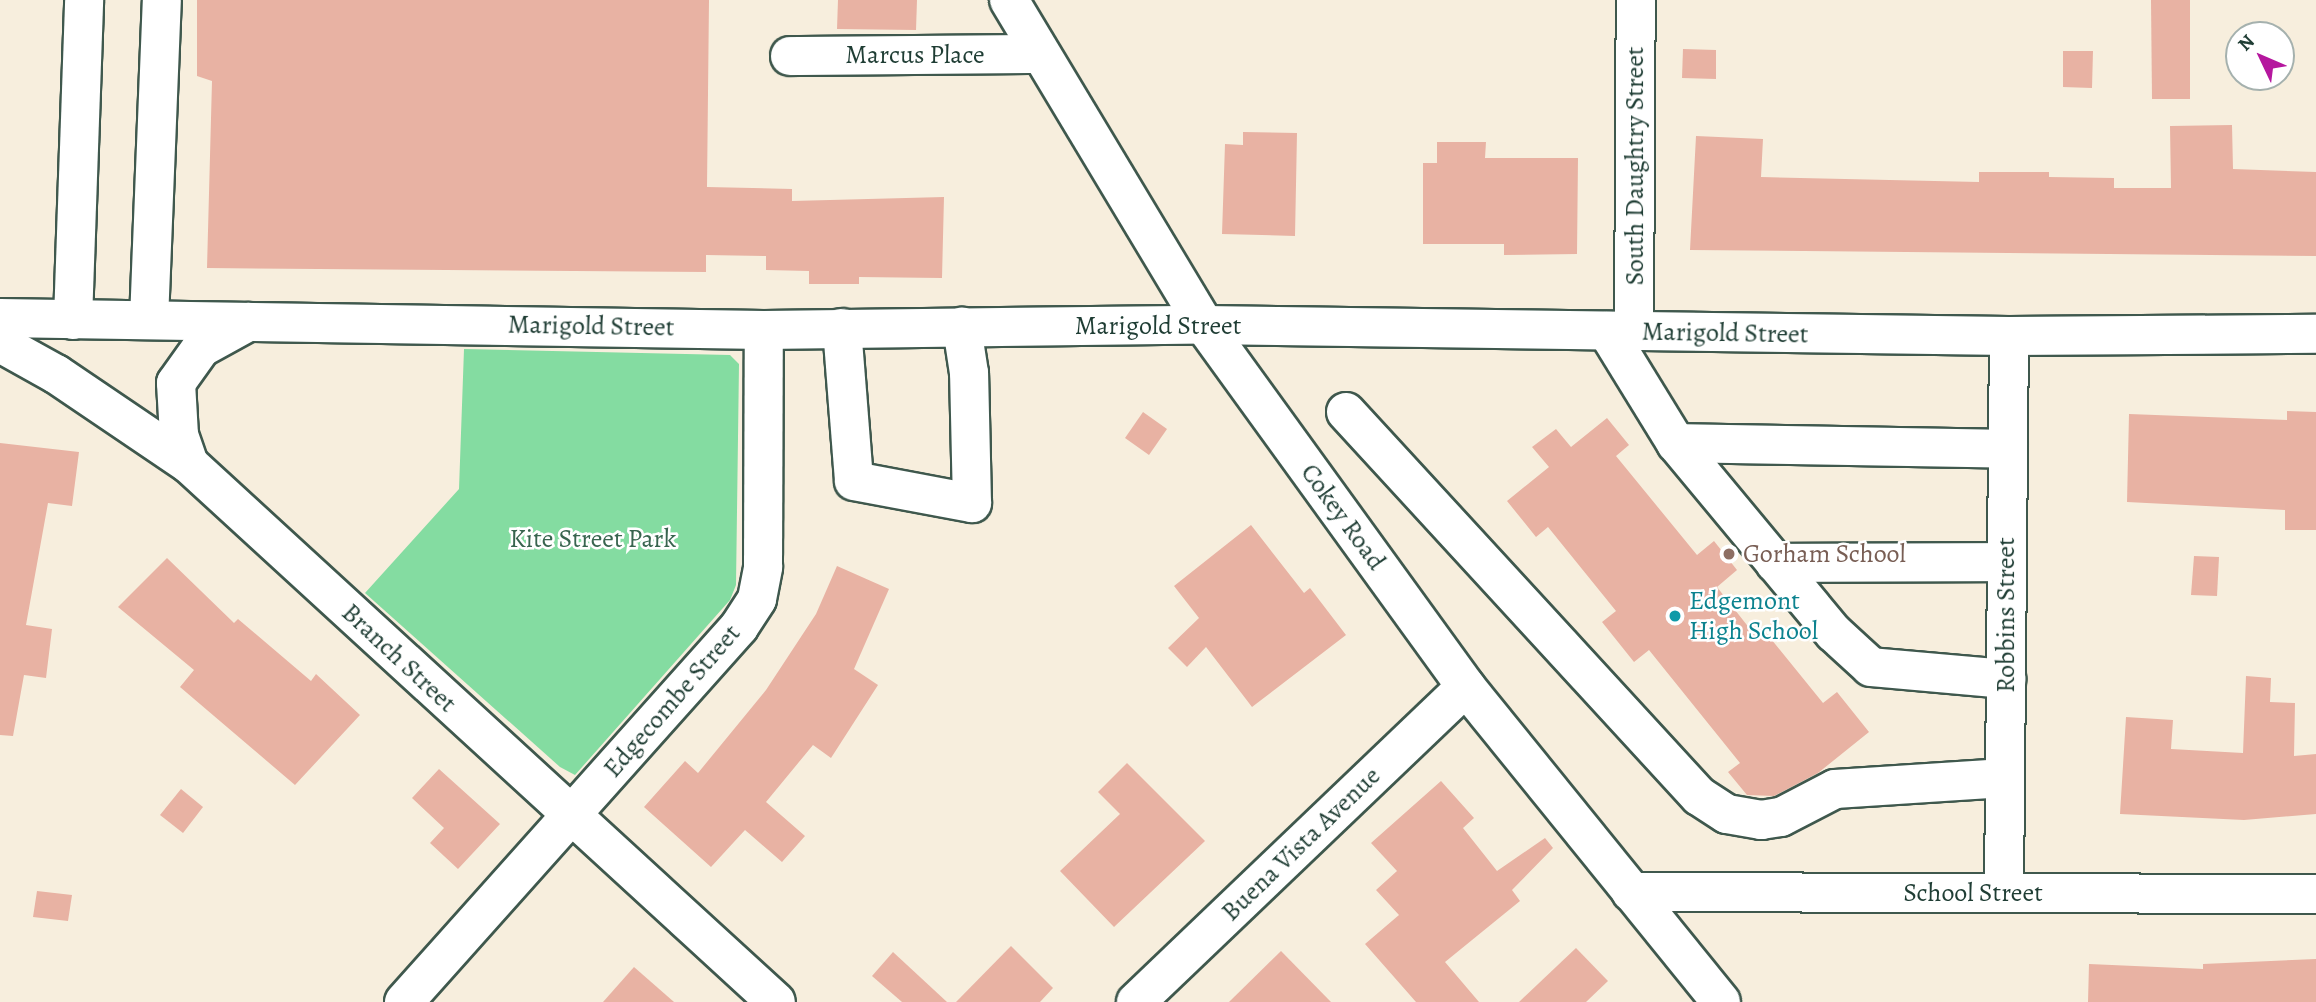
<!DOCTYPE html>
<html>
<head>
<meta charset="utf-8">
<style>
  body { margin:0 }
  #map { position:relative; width:2316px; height:1002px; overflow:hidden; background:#f7eedd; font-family:Alegreya,serif }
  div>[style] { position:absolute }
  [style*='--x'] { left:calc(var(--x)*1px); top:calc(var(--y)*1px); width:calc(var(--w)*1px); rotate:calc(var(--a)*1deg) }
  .green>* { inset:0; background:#84dca1 }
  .building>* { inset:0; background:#e8b2a3 }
  .roads { filter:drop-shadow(2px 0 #3f584d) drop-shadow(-2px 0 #3f584d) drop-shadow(0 2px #3f584d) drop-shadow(0 -2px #3f584d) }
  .minor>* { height:38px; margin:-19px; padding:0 19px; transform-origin:19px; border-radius:19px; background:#fff }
  .dots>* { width:19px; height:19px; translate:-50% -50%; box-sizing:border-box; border:4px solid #fff; border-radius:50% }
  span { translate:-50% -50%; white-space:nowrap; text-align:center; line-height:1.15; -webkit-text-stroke:5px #fff; paint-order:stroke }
  .street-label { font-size:26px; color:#1f3d34 }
  .park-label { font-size:26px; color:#38654f }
  .education-label { font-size:26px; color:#785e54 }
  .left { translate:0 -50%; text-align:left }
  .culture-label { font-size:26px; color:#0d838f }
  .north { position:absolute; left:2225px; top:21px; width:70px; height:70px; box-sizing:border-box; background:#fff; border:2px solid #a5b1ae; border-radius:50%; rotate:314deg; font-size:19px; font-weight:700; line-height:28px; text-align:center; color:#1f3d34 }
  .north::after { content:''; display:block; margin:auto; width:24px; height:32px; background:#b5179e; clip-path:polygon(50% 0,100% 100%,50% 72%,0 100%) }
</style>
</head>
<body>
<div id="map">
  <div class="green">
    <div style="clip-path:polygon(464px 349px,730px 355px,739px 364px,736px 585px,730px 600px,575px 775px,560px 767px,365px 593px,459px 489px)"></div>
  </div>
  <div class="building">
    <div style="clip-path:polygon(197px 0,709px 0,707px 187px,792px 189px,792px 201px,944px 197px,942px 278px,859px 277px,859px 284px,809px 284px,809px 271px,766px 270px,766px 256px,706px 255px,706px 272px,207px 268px,212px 81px,197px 76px)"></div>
    <div style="clip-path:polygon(838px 0,917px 0,916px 30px,837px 29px)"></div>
    <div style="clip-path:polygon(2151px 0,2190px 0,2190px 99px,2152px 99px)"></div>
    <div style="clip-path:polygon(1683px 49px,1716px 50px,1716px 79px,1682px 78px)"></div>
    <div style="clip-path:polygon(2063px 51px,2093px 51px,2092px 88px,2063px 87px)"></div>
    <div style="clip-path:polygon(2232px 125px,2233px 169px,2316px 172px,2316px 256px,1690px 250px,1696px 136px,1763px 139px,1761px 177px,1979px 182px,1979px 172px,2049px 172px,2049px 177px,2114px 178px,2114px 188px,2171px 188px,2170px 126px)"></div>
    <div style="clip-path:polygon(1243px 132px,1297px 133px,1295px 236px,1222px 234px,1225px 144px,1243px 145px)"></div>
    <div style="clip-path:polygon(1437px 142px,1486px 142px,1485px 158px,1578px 158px,1577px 254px,1504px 255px,1504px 244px,1423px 244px,1423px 163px,1437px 163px)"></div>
    <div style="clip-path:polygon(2287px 411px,2316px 412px,2316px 530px,2285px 530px,2285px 510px,2127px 502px,2129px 414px,2287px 420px)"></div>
    <div style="clip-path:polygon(1143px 412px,1167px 429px,1149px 455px,1125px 438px)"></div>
    <div style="clip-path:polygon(1607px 418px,1629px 445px,1616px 456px,1697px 555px,1714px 541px,1737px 570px,1717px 587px,1750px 629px,1758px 623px,1823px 703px,1837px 692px,1869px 732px,1818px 773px,1774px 796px,1747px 795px,1728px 772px,1740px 763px,1649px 650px,1634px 662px,1602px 622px,1616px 611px,1548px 527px,1536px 537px,1507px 501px,1549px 467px,1532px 447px,1556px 429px,1571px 447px)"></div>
    <div style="clip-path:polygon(0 443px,79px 452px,72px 506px,48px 503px,26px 625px,52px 629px,46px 678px,24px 675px,13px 736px,0 735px)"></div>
    <div style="clip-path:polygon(1251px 525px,1304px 593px,1310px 588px,1346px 635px,1252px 707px,1206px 647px,1187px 667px,1168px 648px,1199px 618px,1174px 586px)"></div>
    <div style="clip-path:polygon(2194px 556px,2219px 557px,2217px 596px,2191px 595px)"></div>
    <div style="clip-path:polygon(167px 558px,234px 623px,238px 619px,311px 681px,316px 674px,360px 715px,295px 785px,180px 687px,194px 670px,118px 607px)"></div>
    <div style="clip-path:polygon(837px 566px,889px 589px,854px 669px,878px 685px,831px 758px,813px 745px,766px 802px,805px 836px,782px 862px,745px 830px,711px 867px,644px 807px,685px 761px,698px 773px,766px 690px,816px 614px)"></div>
    <div style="clip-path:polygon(2246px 676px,2271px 678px,2270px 702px,2295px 703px,2294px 756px,2316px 754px,2316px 814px,2244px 820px,2120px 814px,2126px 717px,2173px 720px,2171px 749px,2243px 753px)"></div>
    <div style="clip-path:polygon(1127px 763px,1205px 841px,1114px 927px,1060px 871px,1120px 814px,1098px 792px)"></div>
    <div style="clip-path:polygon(439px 769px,500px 824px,458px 869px,430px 843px,444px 828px,412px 798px)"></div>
    <div style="clip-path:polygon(1441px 781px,1474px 818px,1463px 828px,1497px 871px,1545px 838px,1553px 848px,1512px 890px,1520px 901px,1445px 962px,1479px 1002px,1416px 1002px,1365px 944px,1399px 915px,1376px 890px,1397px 871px,1371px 843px)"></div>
    <div style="clip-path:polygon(181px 789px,203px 807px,183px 833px,160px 815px)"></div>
    <div style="clip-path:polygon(37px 891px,72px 895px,68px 921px,33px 917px)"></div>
    <div style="clip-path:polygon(1011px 946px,1053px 988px,1040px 1002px,956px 1002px)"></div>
    <div style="clip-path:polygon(1576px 948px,1608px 981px,1586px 1002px,1519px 1002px)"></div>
    <div style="clip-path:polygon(1281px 951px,1331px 1002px,1229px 1002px)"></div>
    <div style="clip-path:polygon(893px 952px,947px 1002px,902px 1002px,872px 976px)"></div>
    <div style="clip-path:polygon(2316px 959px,2316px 1002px,2088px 1002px,2089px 964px,2203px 969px,2203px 964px)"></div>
    <div style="clip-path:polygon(634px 967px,674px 1002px,603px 1002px)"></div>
  </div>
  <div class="roads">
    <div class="minor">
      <div style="--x:1009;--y:0;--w:379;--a:59"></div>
      <div style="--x:1204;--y:325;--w:447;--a:54.1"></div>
      <div style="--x:1466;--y:687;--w:405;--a:51"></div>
      <div style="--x:790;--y:56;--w:249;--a:-0.5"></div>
      <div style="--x:0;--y:318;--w:764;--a:0.9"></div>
      <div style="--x:764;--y:330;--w:440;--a:-0.7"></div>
      <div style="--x:1204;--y:325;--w:805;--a:0.78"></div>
      <div style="--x:2009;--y:336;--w:307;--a:-0.4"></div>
      <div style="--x:73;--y:320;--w:320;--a:-88"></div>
      <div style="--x:149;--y:320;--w:320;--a:-87.7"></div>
      <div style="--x:842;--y:328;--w:153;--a:85.5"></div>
      <div style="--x:854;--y:481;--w:120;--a:10.6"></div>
      <div style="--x:972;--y:503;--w:130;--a:-91.3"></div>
      <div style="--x:969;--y:373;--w:47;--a:-98.7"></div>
      <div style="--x:1607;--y:331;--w:132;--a:58.4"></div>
      <div style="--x:1676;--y:443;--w:332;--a:1"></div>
      <div style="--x:1634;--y:332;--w:332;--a:-89.7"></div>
      <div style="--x:0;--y:343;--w:64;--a:29"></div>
      <div style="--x:56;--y:374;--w:161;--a:34.1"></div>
      <div style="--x:189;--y:464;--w:796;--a:42.51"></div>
      <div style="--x:1346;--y:412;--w:522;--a:47.41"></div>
      <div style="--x:1699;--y:796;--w:33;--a:33"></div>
      <div style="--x:1727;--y:814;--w:35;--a:10"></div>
      <div style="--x:1761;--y:820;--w:20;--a:-9"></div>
      <div style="--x:1781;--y:817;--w:61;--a:-27.4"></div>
      <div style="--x:1835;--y:789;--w:170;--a:-3.7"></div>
      <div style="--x:1676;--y:443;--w:247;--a:50.3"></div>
      <div style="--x:1834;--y:633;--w:50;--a:42.6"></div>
      <div style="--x:1871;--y:667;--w:136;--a:5.1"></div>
      <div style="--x:189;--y:464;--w:31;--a:-109"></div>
      <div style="--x:179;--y:435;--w:52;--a:-93.3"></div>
      <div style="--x:176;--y:383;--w:43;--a:-54.5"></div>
      <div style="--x:201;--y:348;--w:54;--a:-29"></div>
      <div style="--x:1775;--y:563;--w:232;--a:-0.2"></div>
      <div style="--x:1631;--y:892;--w:685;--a:0.17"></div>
      <div style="--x:2004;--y:893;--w:557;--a:-89.49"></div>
      <div style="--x:404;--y:1002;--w:503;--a:-48.22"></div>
      <div style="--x:739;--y:627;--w:33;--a:-57"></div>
      <div style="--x:757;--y:599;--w:33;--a:-79"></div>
      <div style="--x:763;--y:567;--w:237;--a:-89.8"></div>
      <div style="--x:1136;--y:1002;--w:456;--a:-43.7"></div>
    </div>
  </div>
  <div class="dots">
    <div style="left:1729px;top:554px;background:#8d6e63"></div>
    <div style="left:1675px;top:616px;background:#0f9aa8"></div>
  </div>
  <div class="street-label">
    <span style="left:915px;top:55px">Marcus Place</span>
    <span style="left:1635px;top:166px;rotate:-90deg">South Daughtry Street</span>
    <span style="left:591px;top:326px;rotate:1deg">Marigold Street</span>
    <span style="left:1158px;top:326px">Marigold Street</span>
    <span style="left:1725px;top:333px;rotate:1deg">Marigold Street</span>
    <span style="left:1343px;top:517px;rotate:54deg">Cokey Road</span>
    <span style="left:2006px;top:615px;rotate:-90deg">Robbins Street</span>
    <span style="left:399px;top:658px;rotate:43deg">Branch Street</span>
    <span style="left:672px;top:701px;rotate:-49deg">Edgecombe Street</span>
    <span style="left:1301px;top:844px;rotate:-44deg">Buena Vista Avenue</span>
    <span style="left:1973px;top:893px">School Street</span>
  </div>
  <div class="park-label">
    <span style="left:593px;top:539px">Kite Street Park</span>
  </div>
  <div class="education-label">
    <span class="left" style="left:1743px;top:554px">Gorham School</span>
  </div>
  <div class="culture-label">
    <span class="left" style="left:1689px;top:616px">Edgemont<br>High School</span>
  </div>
  <div class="north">N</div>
</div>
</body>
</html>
